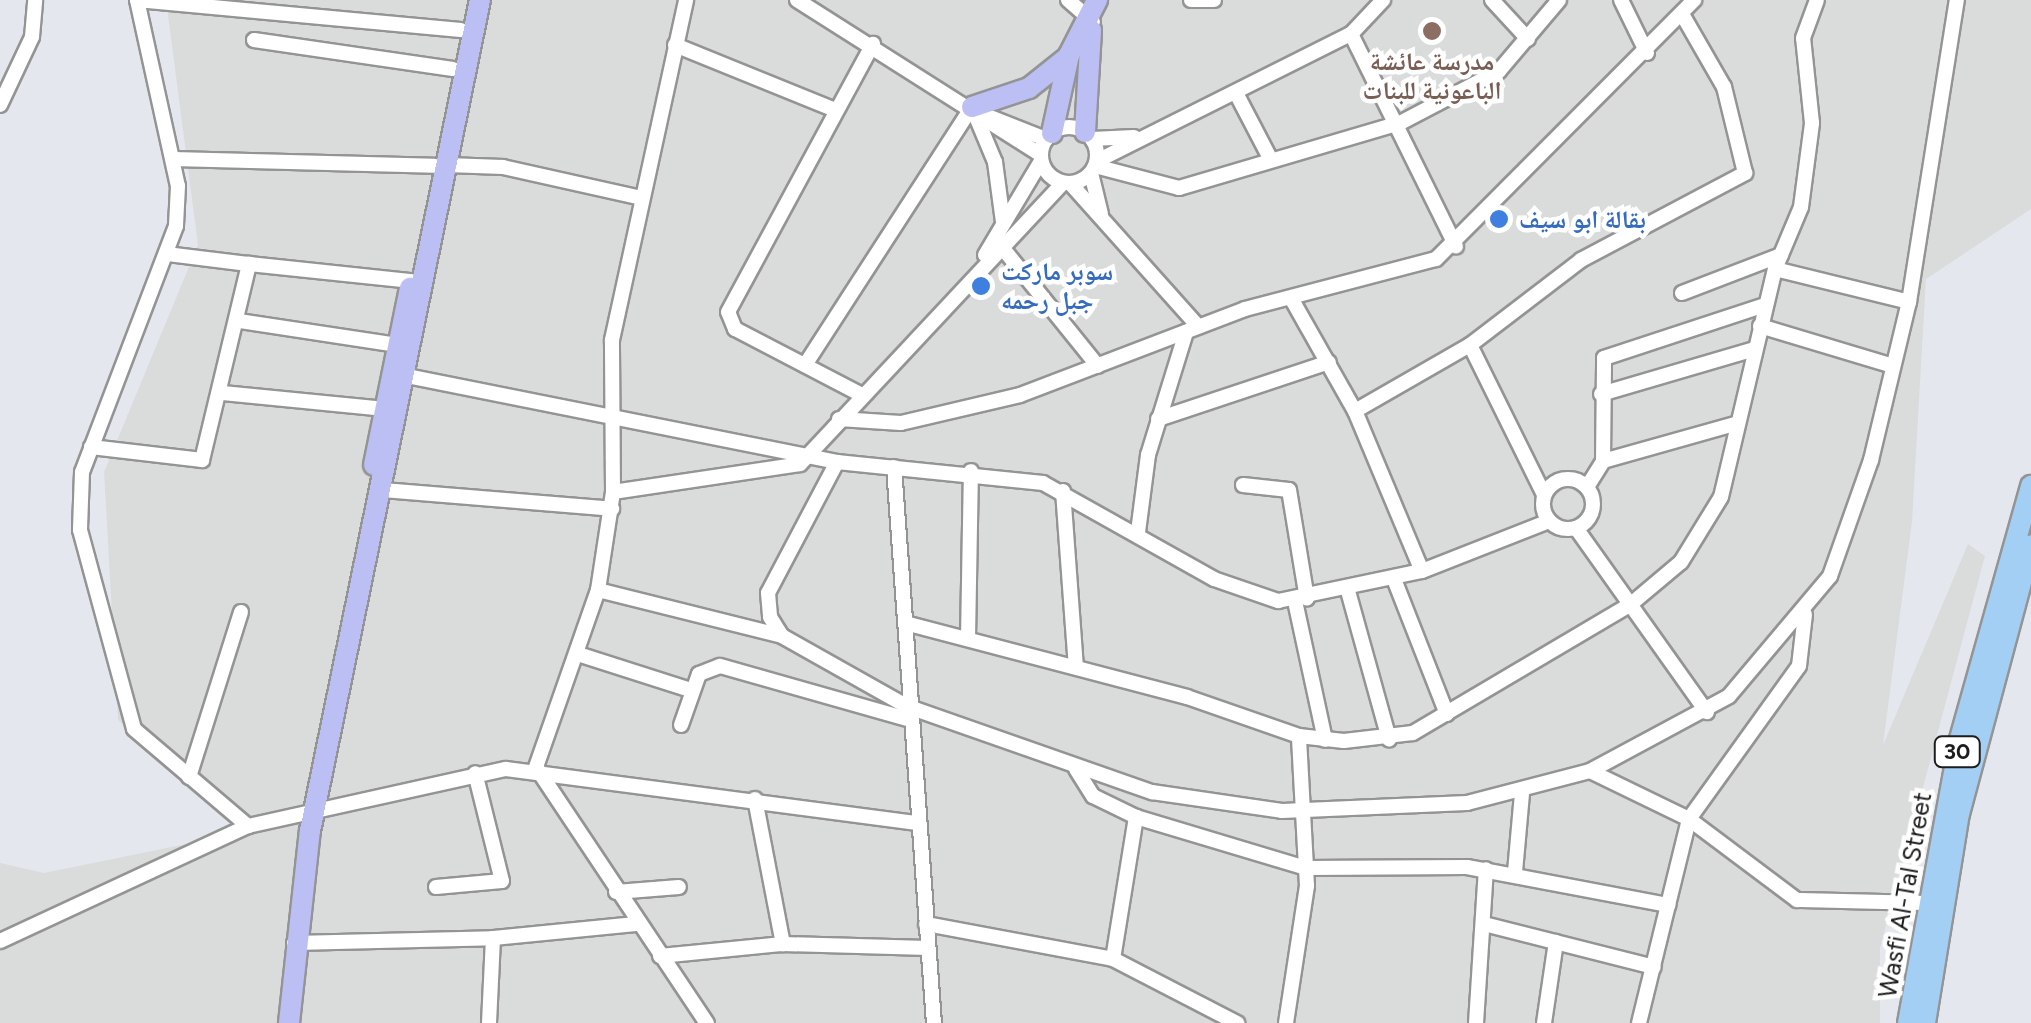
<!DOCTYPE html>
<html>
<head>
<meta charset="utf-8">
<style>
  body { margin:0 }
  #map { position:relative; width:2031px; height:1023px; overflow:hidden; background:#e4e8ee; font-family:Figtree,"Noto Naskh Arabic",sans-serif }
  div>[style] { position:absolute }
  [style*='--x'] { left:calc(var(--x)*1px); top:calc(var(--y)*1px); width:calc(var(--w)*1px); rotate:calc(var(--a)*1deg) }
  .residential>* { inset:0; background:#dadbdb }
  .roads { filter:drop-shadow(2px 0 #949494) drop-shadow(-2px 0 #949494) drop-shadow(0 2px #949494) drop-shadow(0 -2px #949494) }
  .street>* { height:14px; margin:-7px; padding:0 7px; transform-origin:7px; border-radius:7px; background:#fff }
  .street>.ring { margin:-7px; padding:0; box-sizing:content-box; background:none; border:14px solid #fff; border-radius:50% }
  .secondary>* { height:20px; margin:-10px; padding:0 10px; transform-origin:10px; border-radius:10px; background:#bcbff4 }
  .primary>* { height:20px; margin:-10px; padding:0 10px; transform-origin:10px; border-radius:10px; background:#a3cff4 }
  .dots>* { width:28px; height:28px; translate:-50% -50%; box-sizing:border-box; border:5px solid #fff; border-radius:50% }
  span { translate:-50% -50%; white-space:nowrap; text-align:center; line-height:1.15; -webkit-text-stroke:9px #fff; paint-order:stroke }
  .shield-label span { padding:2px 8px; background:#fff; border:2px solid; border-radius:8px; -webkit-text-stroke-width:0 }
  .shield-label { font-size:22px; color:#1d1d1d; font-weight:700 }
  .education-label { font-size:25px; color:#785e54; font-weight:700 }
  .shop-label { font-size:25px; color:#366cbe; font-weight:700 }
  .left { translate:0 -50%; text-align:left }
  .street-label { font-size:25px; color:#1d1d1d }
</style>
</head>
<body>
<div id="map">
  <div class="residential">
    <div style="clip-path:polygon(166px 0,2031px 0,2031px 209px,1926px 279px,1912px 522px,1883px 745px,1968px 544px,1985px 556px,1880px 948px,1880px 1023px,0 1023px,0 863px,44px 873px,250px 831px,118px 720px,104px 472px,198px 245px)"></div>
  </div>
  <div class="roads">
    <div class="street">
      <div style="--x:137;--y:0;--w:190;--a:77.6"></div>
      <div style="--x:178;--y:186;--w:40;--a:92.9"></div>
      <div style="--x:176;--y:226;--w:263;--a:110.9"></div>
      <div style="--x:82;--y:472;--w:58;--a:92"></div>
      <div style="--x:80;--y:530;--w:206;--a:74.8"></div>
      <div style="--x:134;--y:729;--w:150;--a:40.4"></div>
      <div style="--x:137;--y:0;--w:325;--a:5.3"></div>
      <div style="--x:797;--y:0;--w:289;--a:32.4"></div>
      <div style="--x:1068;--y:0;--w:33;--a:41"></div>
      <div style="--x:1191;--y:0;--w:23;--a:0"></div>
      <div style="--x:1492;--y:0;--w:53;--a:47.3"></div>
      <div style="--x:1621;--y:0;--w:59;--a:63.9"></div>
      <div style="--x:1351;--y:34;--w:237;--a:63.7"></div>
      <div style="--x:254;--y:40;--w:201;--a:8.3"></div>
      <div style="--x:675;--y:45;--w:173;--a:22.1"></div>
      <div style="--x:1236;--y:93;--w:71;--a:62.4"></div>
      <div style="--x:0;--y:105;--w:75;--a:-64.8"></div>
      <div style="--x:32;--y:37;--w:37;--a:-85"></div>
      <div style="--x:985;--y:115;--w:66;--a:21.5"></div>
      <div class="ring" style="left:1041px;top:127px;width:42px;height:42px"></div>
      <div style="--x:1092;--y:139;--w:42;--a:-2.7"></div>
      <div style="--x:173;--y:159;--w:261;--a:1.5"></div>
      <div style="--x:1097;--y:161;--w:284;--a:-26.6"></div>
      <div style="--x:1351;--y:34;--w:47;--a:-46.7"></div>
      <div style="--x:447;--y:165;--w:56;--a:2"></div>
      <div style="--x:503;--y:167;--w:142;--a:12.6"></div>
      <div style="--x:1095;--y:166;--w:87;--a:14.7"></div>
      <div style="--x:1179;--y:188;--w:230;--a:-16.4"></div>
      <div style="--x:1400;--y:123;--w:112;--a:-27.7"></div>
      <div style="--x:1499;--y:71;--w:93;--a:-49.8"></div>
      <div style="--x:1091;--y:173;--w:42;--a:76.3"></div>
      <div style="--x:1070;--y:183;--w:192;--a:48.2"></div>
      <div style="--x:1001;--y:246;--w:154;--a:51.1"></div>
      <div style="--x:167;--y:254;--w:83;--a:7"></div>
      <div style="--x:985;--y:255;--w:109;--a:-59.2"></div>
      <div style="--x:1775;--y:269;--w:138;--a:13.8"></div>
      <div style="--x:1682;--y:293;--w:106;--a:-21"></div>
      <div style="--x:1291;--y:298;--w:130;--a:60.5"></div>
      <div style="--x:1355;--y:411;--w:173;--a:67.3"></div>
      <div style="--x:239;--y:321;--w:160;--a:8.6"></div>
      <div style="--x:1760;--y:326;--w:139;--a:16.7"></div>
      <div style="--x:1470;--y:345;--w:167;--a:63.7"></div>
      <div style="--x:805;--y:365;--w:307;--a:-57.1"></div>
      <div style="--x:972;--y:107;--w:60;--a:67.3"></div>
      <div style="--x:995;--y:162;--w:61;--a:82.4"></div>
      <div style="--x:397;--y:374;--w:449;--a:11.3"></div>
      <div style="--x:837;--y:462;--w:207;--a:5.8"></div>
      <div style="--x:1043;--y:483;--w:196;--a:29.3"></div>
      <div style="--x:1214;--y:579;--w:68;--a:19"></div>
      <div style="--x:1278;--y:601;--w:147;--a:-11.8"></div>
      <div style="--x:1422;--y:571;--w:136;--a:-21.5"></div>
      <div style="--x:222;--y:393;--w:165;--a:5.6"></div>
      <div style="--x:860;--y:394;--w:141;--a:-152.5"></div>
      <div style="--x:735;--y:329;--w:18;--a:-112"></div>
      <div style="--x:728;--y:312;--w:305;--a:-61.6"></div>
      <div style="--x:1601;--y:394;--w:160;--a:-16.3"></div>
      <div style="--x:1355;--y:411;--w:133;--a:-29.9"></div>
      <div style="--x:1470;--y:345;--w:140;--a:-37.4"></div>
      <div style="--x:1581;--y:260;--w:186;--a:-27.9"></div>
      <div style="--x:1745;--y:173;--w:89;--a:-103.7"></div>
      <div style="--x:1724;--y:87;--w:84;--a:-119.9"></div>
      <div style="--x:839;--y:419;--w:62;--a:3.7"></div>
      <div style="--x:901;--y:423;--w:122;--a:-13.2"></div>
      <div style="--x:1020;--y:395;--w:241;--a:-20.9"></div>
      <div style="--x:1245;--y:309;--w:197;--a:-14.7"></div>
      <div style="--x:1436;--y:259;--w:366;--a:-45.1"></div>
      <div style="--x:1158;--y:419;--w:180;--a:-18.4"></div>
      <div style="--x:91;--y:447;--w:112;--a:6.7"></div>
      <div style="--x:202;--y:460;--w:202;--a:-76.5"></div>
      <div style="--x:249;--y:264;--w:164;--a:6"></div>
      <div style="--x:1603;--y:461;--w:140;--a:-15.7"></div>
      <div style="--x:837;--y:462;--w:148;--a:117.8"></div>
      <div style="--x:768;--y:593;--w:24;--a:85"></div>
      <div style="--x:770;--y:617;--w:22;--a:58"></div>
      <div style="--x:782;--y:636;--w:142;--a:29.4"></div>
      <div style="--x:906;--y:706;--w:261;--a:19.3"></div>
      <div style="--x:1152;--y:792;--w:131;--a:8.3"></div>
      <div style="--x:1282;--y:811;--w:185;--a:-2.5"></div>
      <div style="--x:1467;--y:803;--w:127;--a:-14.6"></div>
      <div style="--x:1590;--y:771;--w:158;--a:-28.3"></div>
      <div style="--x:1729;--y:696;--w:157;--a:-49.9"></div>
      <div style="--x:1830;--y:576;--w:123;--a:-70.5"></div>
      <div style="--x:1871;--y:460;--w:163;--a:-76.5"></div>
      <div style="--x:1909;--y:302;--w:306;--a:-81"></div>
      <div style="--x:894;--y:467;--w:557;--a:85.89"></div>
      <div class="ring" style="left:1543px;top:479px;width:36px;height:36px"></div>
      <div style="--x:1243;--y:485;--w:46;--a:6.2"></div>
      <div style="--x:1289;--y:490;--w:110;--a:80.6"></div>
      <div style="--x:1587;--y:487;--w:31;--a:-58"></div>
      <div style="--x:1603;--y:461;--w:103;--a:-89.4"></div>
      <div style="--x:1604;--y:358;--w:169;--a:-18.2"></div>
      <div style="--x:383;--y:490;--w:230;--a:4.7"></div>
      <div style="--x:1063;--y:491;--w:177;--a:85.8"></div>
      <div style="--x:613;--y:492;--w:189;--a:-8.5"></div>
      <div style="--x:800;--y:464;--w:385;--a:-46.9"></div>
      <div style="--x:1576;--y:528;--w:226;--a:54.6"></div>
      <div style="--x:1138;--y:532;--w:78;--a:-82.6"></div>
      <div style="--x:1148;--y:455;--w:129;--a:-72.8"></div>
      <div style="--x:1394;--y:579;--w:145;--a:68.6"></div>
      <div style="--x:598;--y:590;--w:190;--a:14"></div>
      <div style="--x:1348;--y:591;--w:154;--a:74.5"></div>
      <div style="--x:1295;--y:601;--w:142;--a:77.8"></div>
      <div style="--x:909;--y:624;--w:287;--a:14.7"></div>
      <div style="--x:1187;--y:697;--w:119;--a:19.2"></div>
      <div style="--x:1299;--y:736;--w:45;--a:6.3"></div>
      <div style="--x:1344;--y:741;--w:69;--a:-6.6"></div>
      <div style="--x:1413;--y:733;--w:253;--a:-30.6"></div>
      <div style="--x:1631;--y:604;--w:65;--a:-40"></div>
      <div style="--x:1681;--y:562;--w:76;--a:-58.4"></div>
      <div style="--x:1721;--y:497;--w:234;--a:-76.7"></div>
      <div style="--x:1775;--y:269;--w:67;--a:-67.2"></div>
      <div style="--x:1801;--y:207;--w:85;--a:-82.5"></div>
      <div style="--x:1812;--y:123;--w:85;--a:-96"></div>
      <div style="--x:1803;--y:38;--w:40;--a:-69.8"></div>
      <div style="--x:968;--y:639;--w:168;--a:-89"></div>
      <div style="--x:581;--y:655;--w:115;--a:17.7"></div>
      <div style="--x:681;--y:725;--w:54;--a:-70.6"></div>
      <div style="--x:699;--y:674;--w:22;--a:-21"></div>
      <div style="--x:720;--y:666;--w:194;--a:15.8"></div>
      <div style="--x:536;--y:767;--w:188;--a:-70.7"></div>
      <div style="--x:598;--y:590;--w:99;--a:-81.3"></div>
      <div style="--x:613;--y:492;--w:152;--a:-90.4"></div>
      <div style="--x:612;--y:340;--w:348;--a:-77.7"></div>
      <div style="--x:536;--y:767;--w:308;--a:56.3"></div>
      <div style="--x:1076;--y:769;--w:32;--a:58"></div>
      <div style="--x:1093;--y:796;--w:48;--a:26"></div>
      <div style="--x:1136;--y:817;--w:177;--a:16.7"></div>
      <div style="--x:1306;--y:868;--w:161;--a:-0.4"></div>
      <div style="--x:1467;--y:867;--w:205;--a:10.7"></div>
      <div style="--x:1590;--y:771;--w:110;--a:25.9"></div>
      <div style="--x:1689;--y:819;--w:135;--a:36.9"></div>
      <div style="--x:1797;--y:900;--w:132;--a:1.3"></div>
      <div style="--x:189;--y:777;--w:173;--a:-72.5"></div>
      <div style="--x:755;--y:799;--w:148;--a:79.1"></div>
      <div style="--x:1515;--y:872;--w:79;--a:-84.9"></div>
      <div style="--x:436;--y:887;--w:66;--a:-5.2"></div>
      <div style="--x:502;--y:881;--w:111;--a:-104"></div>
      <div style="--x:616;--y:892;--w:63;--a:-4.5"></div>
      <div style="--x:926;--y:924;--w:190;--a:10.6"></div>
      <div style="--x:1113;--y:959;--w:140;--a:27.3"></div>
      <div style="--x:1484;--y:924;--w:175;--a:14.2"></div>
      <div style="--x:0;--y:941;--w:273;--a:-24.9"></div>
      <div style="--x:248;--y:826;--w:264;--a:-12.5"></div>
      <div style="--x:506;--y:769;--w:413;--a:7.5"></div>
      <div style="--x:294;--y:943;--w:199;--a:-1.4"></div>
      <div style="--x:660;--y:956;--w:124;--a:-5.6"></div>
      <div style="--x:783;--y:944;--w:145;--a:1.6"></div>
      <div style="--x:1113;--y:959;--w:144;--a:-80.8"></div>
      <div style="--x:489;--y:1023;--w:85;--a:-87.3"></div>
      <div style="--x:493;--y:938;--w:144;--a:-5.6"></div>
      <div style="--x:1286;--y:1023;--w:139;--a:-81.3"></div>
      <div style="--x:1307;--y:886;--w:150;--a:-93.1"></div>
      <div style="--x:1476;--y:1023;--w:154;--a:-86.3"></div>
      <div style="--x:1544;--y:1023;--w:82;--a:-81.6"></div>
      <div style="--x:1639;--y:1023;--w:210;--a:-76.2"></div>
      <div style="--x:1689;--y:819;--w:188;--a:-54.3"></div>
      <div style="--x:1799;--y:666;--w:52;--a:-83.4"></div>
    </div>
    <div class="secondary">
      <div style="--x:972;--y:107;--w:60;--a:-18.4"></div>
      <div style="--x:1029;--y:88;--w:50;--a:-38.5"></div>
      <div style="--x:1085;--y:132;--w:102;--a:-86.6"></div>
      <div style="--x:1052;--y:133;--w:80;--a:-77.7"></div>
      <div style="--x:1069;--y:55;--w:62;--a:-63"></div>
      <div style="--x:374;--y:465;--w:181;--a:-78.5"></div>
      <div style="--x:289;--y:1023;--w:193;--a:-83.8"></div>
      <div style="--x:310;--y:831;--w:848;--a:-78.44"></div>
    </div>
    <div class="primary">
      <div style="--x:1908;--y:1023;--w:289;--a:-79.6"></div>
      <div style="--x:1960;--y:739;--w:263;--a:-74.3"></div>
      <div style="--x:1925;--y:1023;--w:212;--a:-80.8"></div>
      <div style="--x:1959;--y:814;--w:278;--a:-75"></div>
    </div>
  </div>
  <div class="dots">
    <div style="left:1432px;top:31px;background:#8d6e63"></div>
    <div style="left:1499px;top:219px;background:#3f7fe0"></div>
    <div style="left:981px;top:286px;background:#3f7fe0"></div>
  </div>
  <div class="shield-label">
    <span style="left:1957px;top:752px">30</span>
  </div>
  <div class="education-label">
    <span style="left:1432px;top:76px">مدرسة عائشة<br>الباعونية للبنات</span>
  </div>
  <div class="shop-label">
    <span class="left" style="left:1519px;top:219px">بقالة ابو سيف</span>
    <span class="left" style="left:1001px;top:286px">سوبر ماركت<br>جبل رحمه</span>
  </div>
  <div class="street-label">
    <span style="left:1905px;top:895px;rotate:-80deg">Wasfi Al-Tal Street</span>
  </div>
</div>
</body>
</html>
